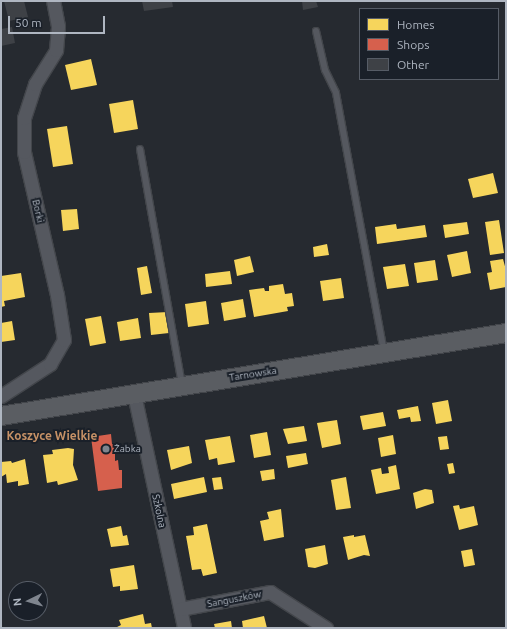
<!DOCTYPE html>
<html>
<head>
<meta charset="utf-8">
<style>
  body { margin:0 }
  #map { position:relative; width:507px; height:629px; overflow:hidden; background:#262a30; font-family:Ubuntu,sans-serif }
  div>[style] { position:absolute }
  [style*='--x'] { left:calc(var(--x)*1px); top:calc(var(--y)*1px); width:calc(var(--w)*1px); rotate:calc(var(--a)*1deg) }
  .homes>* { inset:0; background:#f6d55c }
  .shops>* { inset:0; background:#d6604d }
  .building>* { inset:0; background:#3e4146 }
  .roads { filter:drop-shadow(1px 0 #43464b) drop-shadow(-1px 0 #43464b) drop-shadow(0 1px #43464b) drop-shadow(0 -1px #43464b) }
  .lane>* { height:6px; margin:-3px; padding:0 3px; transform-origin:3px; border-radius:3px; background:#55585f }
  .street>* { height:13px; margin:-6.5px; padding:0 6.5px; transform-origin:6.5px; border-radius:6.5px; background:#55585f }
  .secondary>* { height:18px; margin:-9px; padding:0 9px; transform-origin:9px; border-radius:9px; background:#5a5d62 }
  .dots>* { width:11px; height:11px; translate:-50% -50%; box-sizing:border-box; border:2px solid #1a2029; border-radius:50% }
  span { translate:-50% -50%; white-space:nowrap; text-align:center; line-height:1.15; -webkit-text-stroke:4px #1a2029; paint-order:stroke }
  .street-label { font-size:10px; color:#afb6c1 }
  .poi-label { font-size:10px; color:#afb6c1 }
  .left { translate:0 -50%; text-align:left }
  .quarter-label { font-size:12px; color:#c69166; font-weight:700 }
  .frame { position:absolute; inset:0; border:2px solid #afb6c1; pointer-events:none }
  .legend { position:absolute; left:359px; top:8px; width:140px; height:72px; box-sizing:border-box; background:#1a2029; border:1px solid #565c66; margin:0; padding:5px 7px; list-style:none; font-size:12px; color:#afb6c1 }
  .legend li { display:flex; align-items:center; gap:8px; height:20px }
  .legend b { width:20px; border:1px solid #565c66 }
  .north { position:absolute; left:8px; top:581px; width:40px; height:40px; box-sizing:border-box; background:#1a2029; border:1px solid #565c66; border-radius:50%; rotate:265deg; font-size:11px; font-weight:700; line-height:16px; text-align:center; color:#afb6c1 }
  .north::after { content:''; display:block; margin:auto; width:14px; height:18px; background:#7f858e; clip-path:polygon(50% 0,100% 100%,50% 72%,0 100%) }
  .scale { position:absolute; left:8px; top:16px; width:97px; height:18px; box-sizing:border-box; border:2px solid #afb6c1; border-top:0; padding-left:5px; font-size:12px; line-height:14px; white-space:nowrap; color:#afb6c1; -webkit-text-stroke:3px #1a2029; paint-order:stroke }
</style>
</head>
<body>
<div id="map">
  <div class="homes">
    <div style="clip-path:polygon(91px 59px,97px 85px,71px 90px,65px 65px)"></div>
    <div style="clip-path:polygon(133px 100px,138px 129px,114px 133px,109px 104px)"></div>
    <div style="clip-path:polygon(67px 126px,73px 164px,53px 167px,47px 129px)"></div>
    <div style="clip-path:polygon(493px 173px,498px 193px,473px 198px,468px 179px)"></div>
    <div style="clip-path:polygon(77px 209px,79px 229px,63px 231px,61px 210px)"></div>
    <div style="clip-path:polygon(499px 220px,504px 253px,490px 255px,485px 222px)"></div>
    <div style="clip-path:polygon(467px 222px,469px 234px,445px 238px,443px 225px)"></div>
    <div style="clip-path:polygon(396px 224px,397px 229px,425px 225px,427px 237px,377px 244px,375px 227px)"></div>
    <div style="clip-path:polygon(327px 244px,329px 255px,314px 257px,313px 247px)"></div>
    <div style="clip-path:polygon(467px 251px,471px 273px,452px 277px,447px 255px)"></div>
    <div style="clip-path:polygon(250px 256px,254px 272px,237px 276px,234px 260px)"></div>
    <div style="clip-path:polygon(503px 259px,506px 270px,506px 287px,490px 290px,487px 273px,492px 272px,490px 261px)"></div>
    <div style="clip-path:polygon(435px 260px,438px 280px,417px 283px,414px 263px)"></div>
    <div style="clip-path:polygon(405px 264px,409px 286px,387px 289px,383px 267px)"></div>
    <div style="clip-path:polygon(147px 266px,152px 293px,141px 295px,137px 268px)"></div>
    <div style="clip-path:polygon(230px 271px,232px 284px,206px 287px,205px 274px)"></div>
    <div style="clip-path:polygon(21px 273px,25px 297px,4px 301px,5px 306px,1px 307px,1px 276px)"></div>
    <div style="clip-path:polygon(341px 278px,344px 298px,323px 301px,320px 281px)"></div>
    <div style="clip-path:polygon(283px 284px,285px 294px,292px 293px,294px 306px,287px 307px,288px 311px,254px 317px,249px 290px,264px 288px,265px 291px,269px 291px,269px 286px)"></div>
    <div style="clip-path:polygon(243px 299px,246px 317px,224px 321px,221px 303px)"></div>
    <div style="clip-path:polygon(206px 301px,209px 324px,188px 327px,185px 304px)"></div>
    <div style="clip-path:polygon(168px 312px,169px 333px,151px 335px,149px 313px)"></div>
    <div style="clip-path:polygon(101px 316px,106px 343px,90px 346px,85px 319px)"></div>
    <div style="clip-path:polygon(138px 318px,141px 338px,120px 341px,117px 322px)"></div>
    <div style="clip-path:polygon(12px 321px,15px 340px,1px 342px,1px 323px)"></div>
    <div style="clip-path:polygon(448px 400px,452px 421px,436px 424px,432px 403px)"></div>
    <div style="clip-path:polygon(418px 406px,421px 421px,411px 422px,410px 417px,399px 419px,397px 410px)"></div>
    <div style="clip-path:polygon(383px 412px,386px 426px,363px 430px,360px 416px)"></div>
    <div style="clip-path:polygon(337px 420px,341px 444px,322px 448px,317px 423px)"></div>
    <div style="clip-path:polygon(304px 426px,307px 441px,288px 444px,283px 429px)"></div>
    <div style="clip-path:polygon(267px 432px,271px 455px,254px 458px,250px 435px)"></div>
    <div style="clip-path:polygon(393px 435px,396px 454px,381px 457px,378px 438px)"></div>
    <div style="clip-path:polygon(230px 436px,235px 462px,218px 465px,217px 458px,209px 460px,205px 440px)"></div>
    <div style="clip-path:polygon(447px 436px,449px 449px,440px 450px,438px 437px)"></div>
    <div style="clip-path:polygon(189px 446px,192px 463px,171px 470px,167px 450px)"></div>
    <div style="clip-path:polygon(68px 448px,74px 449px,73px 465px,78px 480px,58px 485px,57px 481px,47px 483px,43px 455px,53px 454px,52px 450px)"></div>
    <div style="clip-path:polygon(306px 453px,308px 464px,288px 468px,286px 456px)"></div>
    <div style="clip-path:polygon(25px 459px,29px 484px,18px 486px,18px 481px,7px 483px,6px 474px,1px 477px,1px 462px,11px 461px,12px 463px)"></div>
    <div style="clip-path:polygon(453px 463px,455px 473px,449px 474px,447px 464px)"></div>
    <div style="clip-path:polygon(396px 465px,400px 489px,376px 494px,371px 470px,381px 468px,382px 474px,389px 473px,388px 467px)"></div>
    <div style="clip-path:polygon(274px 469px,275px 479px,262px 481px,260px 471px)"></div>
    <div style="clip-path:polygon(204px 477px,207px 492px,174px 499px,171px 484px)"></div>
    <div style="clip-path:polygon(221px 477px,223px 489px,214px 490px,212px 478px)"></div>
    <div style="clip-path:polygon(346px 477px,351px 508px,336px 510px,331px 480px)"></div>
    <div style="clip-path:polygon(425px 489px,432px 490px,434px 503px,416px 509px,413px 493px)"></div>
    <div style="clip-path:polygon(459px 505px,460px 509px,474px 506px,478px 525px,459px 530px,453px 506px)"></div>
    <div style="clip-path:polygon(281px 509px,284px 537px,264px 541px,260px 521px,269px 519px,267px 512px)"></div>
    <div style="clip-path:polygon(207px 524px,217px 573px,203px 576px,201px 569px,192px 570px,186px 536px,194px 535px,193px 527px)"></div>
    <div style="clip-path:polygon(121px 526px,123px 536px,127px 535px,129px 545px,111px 547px,107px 529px)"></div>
    <div style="clip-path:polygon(354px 535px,354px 537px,365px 535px,370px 556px,364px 555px,348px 560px,343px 537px)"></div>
    <div style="clip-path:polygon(325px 545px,328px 564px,315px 568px,308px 567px,305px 549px)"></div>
    <div style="clip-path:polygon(472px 549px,475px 565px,464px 567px,461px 551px)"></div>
    <div style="clip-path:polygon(134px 565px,138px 589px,120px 591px,120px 586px,113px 587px,110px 569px)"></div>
    <div style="clip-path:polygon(143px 614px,145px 624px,151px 623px,152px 628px,115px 628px,121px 625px,119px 620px)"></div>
    <div style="clip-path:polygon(264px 616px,267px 628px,243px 628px,242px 621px)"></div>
    <div style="clip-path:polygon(231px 621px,232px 628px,215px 628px,214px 624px)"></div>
  </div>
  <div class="shops">
    <div style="clip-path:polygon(111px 434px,112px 444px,115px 444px,115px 461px,118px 460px,119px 470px,122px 470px,122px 488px,98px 491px,91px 437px)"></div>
  </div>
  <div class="building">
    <div style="clip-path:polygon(4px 1px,24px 1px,28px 17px,9px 21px)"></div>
    <div style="clip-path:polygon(142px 1px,172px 1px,173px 7px,144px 11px)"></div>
    <div style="clip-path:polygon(302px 1px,316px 1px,318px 7px,303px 10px)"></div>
    <div style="clip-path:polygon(12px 27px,15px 43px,1px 46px,1px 29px)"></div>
  </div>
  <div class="roads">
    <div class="lane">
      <div style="--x:316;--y:31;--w:40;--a:77"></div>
      <div style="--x:325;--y:70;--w:25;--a:64"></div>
      <div style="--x:336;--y:93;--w:263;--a:79.5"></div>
      <div style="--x:140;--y:149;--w:239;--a:79.9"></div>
    </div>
    <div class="street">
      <div style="--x:134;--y:394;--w:239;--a:77.9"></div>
      <div style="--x:1;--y:396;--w:59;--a:-33.1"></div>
      <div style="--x:50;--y:364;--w:28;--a:-60"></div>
      <div style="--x:64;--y:340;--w:46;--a:-98.8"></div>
      <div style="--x:57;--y:295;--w:147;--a:-103"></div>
      <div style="--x:24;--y:152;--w:34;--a:-90"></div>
      <div style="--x:24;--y:118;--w:36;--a:-72"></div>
      <div style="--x:35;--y:84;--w:40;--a:-58"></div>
      <div style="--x:56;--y:50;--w:24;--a:-85"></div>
      <div style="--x:58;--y:26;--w:25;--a:-101"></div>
      <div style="--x:180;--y:609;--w:92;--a:-10.7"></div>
      <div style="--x:270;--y:592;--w:67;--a:32.7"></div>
    </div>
    <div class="secondary">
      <div style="--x:1;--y:416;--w:512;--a:-9.33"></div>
    </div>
  </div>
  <div class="dots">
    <div style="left:106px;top:449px;background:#7f858e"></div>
  </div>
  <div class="street-label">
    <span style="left:38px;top:211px;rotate:77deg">Borki</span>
    <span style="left:253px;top:374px;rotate:-9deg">Tarnowska</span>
    <span style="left:159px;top:511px;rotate:78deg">Szkolna</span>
    <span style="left:234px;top:599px;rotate:-11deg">Sanguszków</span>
  </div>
  <div class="poi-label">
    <span class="left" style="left:114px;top:449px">Żabka</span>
  </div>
  <div class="quarter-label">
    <span style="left:52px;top:436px">Koszyce Wielkie</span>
  </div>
  <div class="frame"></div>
  <ul class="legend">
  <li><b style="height:11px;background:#f6d55c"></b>Homes</li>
  <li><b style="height:11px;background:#d6604d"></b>Shops</li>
  <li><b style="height:11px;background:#3e4146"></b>Other</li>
  </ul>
  <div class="north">N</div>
  <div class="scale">50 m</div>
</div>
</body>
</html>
